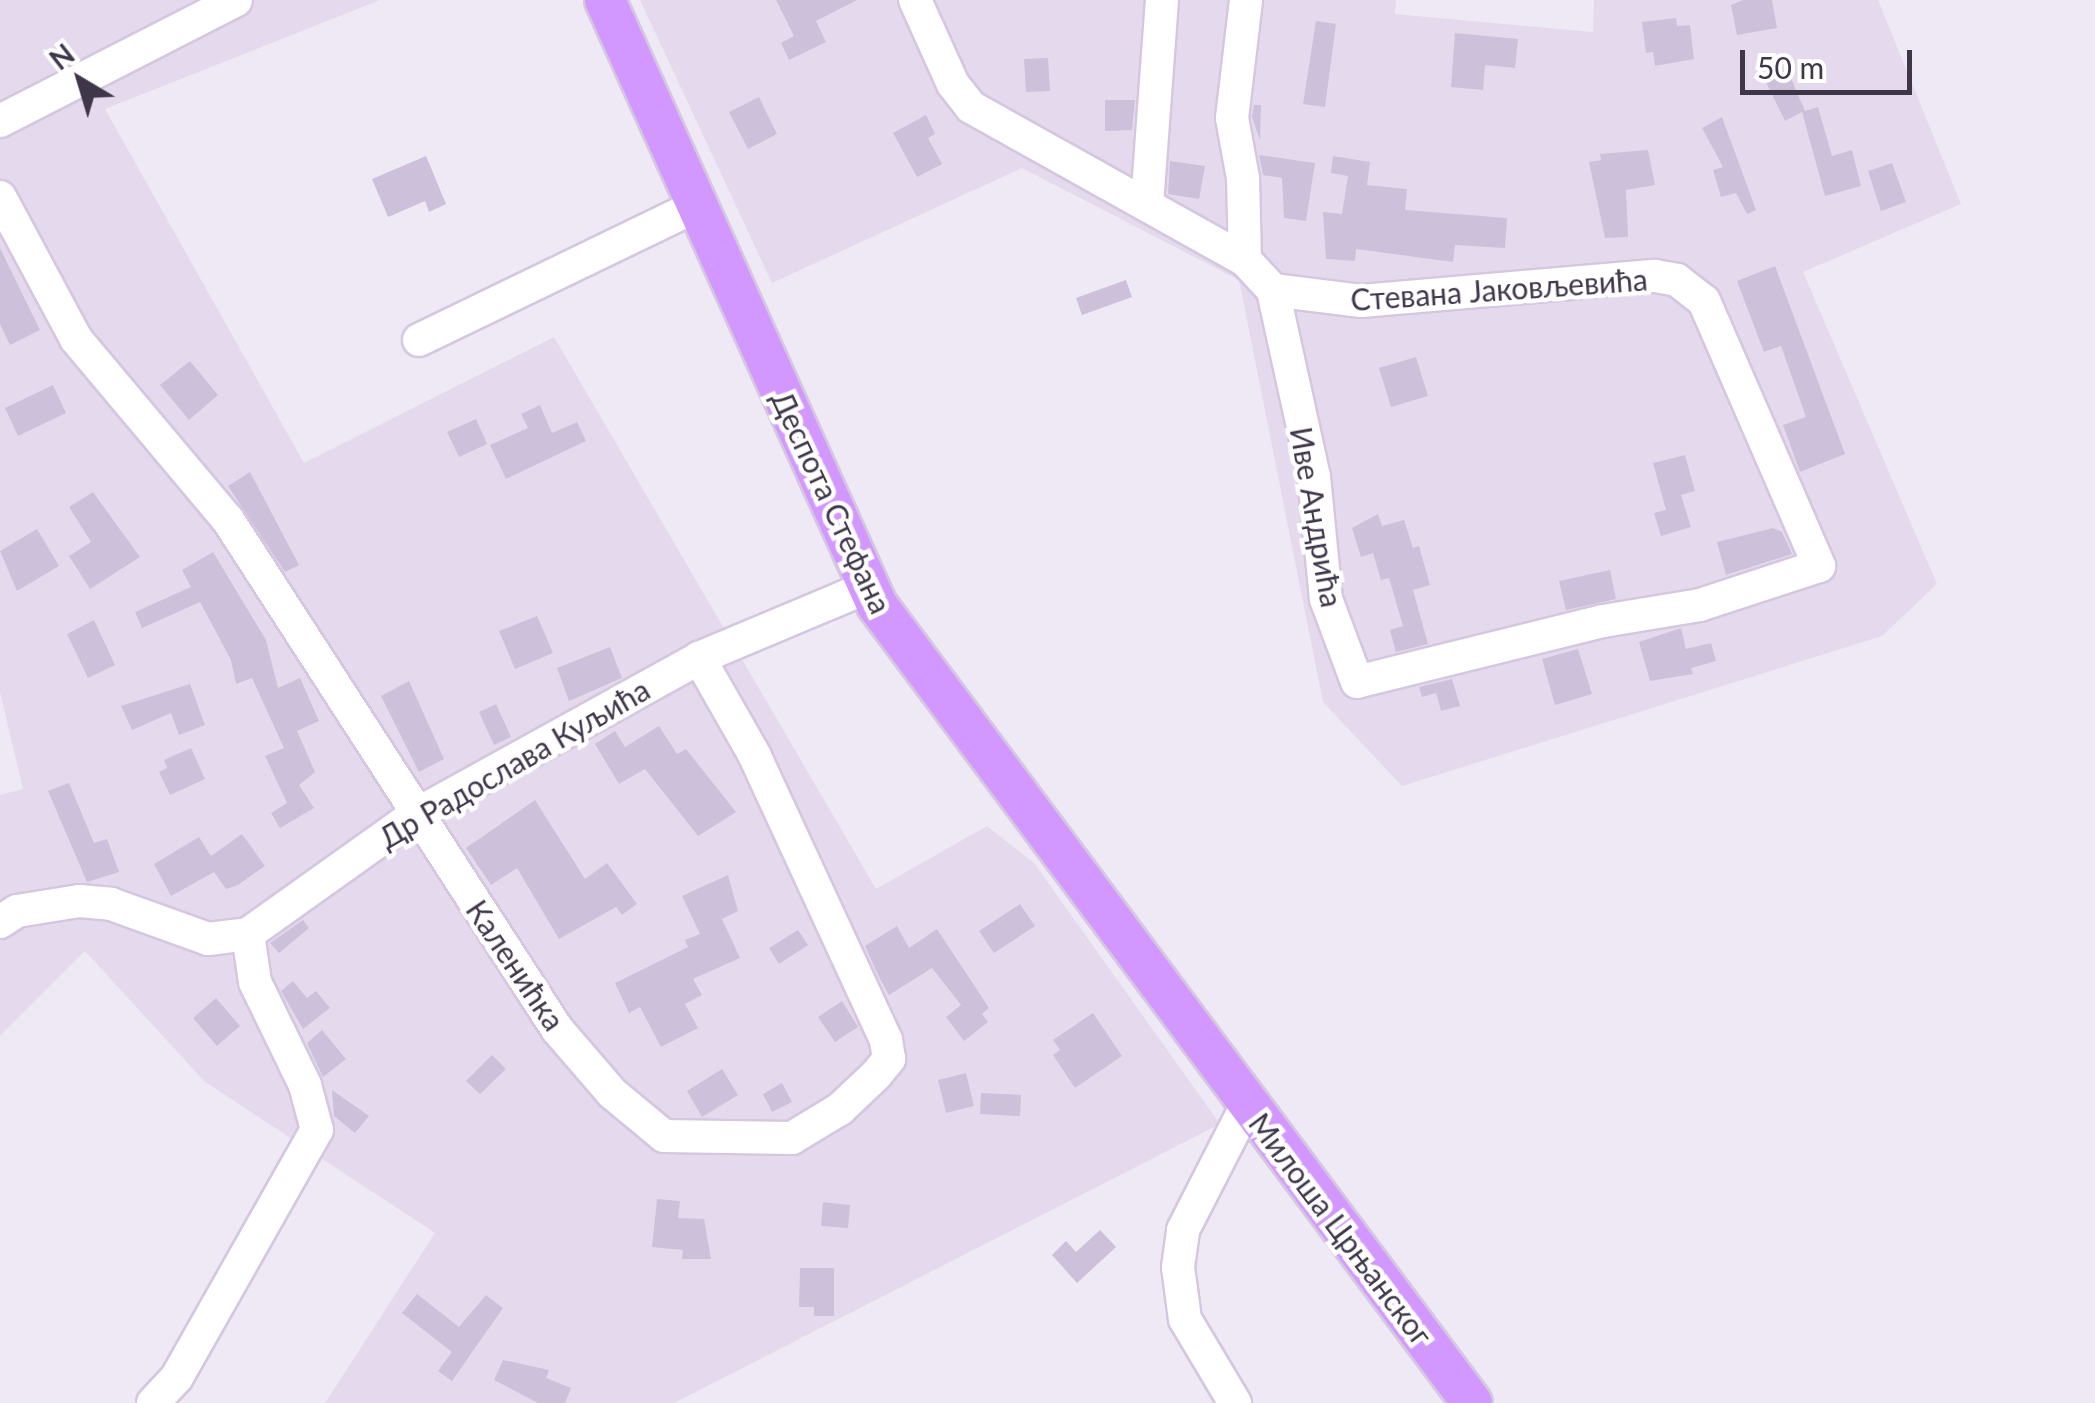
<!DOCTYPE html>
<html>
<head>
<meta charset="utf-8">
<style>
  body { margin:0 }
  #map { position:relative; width:2095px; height:1403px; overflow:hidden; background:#efe8f5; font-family:Lato,sans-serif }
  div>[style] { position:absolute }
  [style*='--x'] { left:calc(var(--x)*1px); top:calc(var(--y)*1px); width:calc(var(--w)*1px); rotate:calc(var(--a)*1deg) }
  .residential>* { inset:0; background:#e5daed }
  .building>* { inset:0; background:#ccc0db }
  .roads { filter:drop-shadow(2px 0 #d4c7df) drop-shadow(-2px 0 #d4c7df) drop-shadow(0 2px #d4c7df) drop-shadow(0 -2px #d4c7df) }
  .minor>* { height:32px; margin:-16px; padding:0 16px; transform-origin:16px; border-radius:16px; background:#fff }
  .major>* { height:40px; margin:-20px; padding:0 20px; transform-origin:20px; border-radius:20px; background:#d398ff }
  span { translate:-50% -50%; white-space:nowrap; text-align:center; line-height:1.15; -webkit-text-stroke:9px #fff; paint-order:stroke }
  .street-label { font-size:30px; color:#3f3649 }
  .north { position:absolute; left:30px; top:30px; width:100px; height:100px; -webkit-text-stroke:8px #fff; paint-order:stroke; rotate:322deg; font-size:28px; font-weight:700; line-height:40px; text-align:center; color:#3f3649 }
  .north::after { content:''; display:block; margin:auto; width:35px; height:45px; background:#3f3649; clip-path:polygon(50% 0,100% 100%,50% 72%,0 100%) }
  .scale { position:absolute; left:1740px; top:50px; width:172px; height:45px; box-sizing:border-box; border:5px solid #3f3649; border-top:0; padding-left:12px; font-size:30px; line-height:35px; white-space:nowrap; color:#3f3649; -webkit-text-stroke:8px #fff; paint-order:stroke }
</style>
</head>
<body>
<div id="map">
  <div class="residential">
    <div style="clip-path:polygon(0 0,380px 0,105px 109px,304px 463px,554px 337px,876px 889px,987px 826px,1034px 863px,1220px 1124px,674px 1403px,325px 1403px,435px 1233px,204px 1081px,85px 951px,0 1036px,0 795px,23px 789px,0 692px)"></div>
    <div style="clip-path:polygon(640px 0,1396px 0,1395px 14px,1593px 32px,1594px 0,1878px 0,1961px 204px,1803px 272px,1937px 584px,1882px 636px,1402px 786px,1323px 702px,1239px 280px,1022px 168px,772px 283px)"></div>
  </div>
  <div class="building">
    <div style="clip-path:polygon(776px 0,857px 0,816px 21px,826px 42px,789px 60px,781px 43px,794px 36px)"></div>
    <div style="clip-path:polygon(1743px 0,1772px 0,1777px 28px,1737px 35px,1731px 5px)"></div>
    <div style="clip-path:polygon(1676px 18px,1677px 26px,1690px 25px,1694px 59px,1655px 66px,1653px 52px,1646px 53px,1642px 22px)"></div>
    <div style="clip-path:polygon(1316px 21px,1336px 24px,1325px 107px,1303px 104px)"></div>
    <div style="clip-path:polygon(1455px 33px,1518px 39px,1515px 68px,1485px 65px,1483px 90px,1451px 87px)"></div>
    <div style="clip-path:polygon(1048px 58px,1050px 91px,1026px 92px,1024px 59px)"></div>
    <div style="clip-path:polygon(1787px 69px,1805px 111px,1818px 107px,1832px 156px,1852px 150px,1861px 186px,1825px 196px,1802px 112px,1785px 121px,1765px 80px)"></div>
    <div style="clip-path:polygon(759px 97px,777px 134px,748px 149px,729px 112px)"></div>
    <div style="clip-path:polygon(1105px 100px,1135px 100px,1132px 130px,1105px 131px)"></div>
    <div style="clip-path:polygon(1254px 105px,1261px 105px,1260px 140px,1252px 117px)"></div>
    <div style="clip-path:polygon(926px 115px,935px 134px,928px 138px,942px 164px,917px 177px,893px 133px)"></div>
    <div style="clip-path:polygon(1722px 117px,1756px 210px,1747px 214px,1736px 193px,1721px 197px,1713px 170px,1723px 167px,1702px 128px)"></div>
    <div style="clip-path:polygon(1648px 150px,1655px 185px,1626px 190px,1628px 237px,1605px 238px,1589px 162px,1601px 160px,1600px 154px)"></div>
    <div style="clip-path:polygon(1259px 155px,1315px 163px,1306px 221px,1284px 218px,1282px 178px,1263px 175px)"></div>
    <div style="clip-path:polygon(426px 156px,446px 204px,429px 212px,425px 201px,388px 217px,372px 179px)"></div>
    <div style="clip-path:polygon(1333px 156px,1370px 162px,1367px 185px,1407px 189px,1405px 210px,1507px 218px,1505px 248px,1455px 245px,1453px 262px,1356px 249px,1355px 261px,1326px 259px,1323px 212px,1342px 214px,1348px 176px,1331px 173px)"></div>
    <div style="clip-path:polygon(1170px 161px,1205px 166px,1199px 199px,1168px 194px)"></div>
    <div style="clip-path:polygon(1892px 163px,1906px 202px,1881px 211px,1868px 171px)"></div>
    <div style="clip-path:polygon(0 248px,40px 330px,10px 345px,0 324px)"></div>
    <div style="clip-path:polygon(1775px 266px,1845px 454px,1800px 472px,1783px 425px,1806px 417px,1781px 346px,1764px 352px,1737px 281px)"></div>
    <div style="clip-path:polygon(1126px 280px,1132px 297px,1082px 315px,1076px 298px)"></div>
    <div style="clip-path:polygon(1416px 357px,1428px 396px,1391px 407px,1379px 368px)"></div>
    <div style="clip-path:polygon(190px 361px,218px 395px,189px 420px,160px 385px)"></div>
    <div style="clip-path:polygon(53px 385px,66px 413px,18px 436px,5px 408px)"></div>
    <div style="clip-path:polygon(540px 405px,552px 433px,577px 422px,586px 441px,506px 479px,490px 445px,528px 428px,521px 414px)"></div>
    <div style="clip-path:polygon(476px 419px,487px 444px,459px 457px,447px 432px)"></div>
    <div style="clip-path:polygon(1685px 455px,1695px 491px,1681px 495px,1691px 527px,1661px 536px,1654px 513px,1666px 510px,1653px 463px)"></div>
    <div style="clip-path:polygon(250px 472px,299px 565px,285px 572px,228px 486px)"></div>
    <div style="clip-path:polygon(93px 492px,140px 557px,90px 589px,69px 556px,91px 542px,69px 507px)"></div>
    <div style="clip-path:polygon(1378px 514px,1382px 526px,1404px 520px,1413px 548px,1419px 546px,1430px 585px,1413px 590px,1428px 644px,1396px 652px,1390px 630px,1403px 626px,1389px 578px,1381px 580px,1373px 553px,1361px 557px,1352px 528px)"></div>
    <div style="clip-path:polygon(1773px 528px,1782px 532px,1792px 554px,1726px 575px,1717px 542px)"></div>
    <div style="clip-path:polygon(37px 529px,59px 566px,17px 591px,0 551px)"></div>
    <div style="clip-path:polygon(213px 552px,266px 640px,278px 688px,300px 678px,319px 721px,297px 731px,315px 772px,299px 785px,314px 808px,280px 828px,271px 813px,287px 803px,265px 756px,284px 748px,252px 678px,236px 684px,231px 660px,200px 602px,142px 628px,135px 612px,191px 587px,182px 570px)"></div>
    <div style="clip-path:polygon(1610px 570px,1616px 599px,1566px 610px,1559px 581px)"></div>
    <div style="clip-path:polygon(537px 616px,553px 653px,515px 669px,499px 631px)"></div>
    <div style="clip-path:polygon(94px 620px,115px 665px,88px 678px,67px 634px)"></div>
    <div style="clip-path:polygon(1681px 628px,1686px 649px,1711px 643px,1716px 661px,1691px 668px,1693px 674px,1650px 681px,1639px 642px)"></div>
    <div style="clip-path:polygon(610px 647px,622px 678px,569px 701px,557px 668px)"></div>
    <div style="clip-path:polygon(1578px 649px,1592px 694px,1555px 705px,1542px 659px)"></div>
    <div style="clip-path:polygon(1452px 679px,1460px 706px,1441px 711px,1436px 693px,1422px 697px,1419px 687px)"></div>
    <div style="clip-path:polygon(409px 681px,444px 759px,419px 772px,381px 696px)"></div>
    <div style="clip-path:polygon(190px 684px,205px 725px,179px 735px,171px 713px,132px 730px,121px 706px)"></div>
    <div style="clip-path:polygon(496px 704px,511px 737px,494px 745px,479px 712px)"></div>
    <div style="clip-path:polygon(659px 726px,677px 754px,686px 749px,736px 812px,698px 836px,645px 769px,619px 784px,595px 744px,615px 731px,625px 747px)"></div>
    <div style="clip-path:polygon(191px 748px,205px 779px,170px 795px,159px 772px,167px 768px,164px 760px)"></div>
    <div style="clip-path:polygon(69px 783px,94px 843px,107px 839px,119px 872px,87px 882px,48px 791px)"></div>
    <div style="clip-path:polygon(535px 800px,585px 879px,607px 863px,637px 904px,622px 915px,616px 907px,559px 939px,517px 868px,491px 885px,466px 848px)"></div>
    <div style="clip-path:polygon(242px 834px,265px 866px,238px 885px,226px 889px,214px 872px,171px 896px,154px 864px,199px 837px,211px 856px)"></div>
    <div style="clip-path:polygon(728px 875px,738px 911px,722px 919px,740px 958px,693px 979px,702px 995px,685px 1004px,698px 1028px,661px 1047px,640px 1007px,629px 1013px,615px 983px,688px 947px,685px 940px,700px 934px,682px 896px)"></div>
    <div style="clip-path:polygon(1020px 904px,1035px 926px,994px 953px,979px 931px)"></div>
    <div style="clip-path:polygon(303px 920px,309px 928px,279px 953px,270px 943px)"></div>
    <div style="clip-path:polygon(897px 926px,909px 948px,937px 929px,989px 1008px,982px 1014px,988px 1022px,964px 1041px,946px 1017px,961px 1005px,932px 968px,889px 995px,880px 979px,865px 946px)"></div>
    <div style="clip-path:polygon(798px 930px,808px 945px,779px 964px,769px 948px)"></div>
    <div style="clip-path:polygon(293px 981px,307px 998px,316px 991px,330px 1008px,303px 1029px,281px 991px)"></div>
    <div style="clip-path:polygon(216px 998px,240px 1026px,217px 1046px,193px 1018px)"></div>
    <div style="clip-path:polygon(842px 1001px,858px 1027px,835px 1042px,818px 1017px)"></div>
    <div style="clip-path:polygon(1093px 1013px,1122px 1056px,1075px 1088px,1053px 1055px,1060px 1050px,1053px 1040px)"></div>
    <div style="clip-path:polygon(322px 1030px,346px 1059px,323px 1077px,307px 1043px)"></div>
    <div style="clip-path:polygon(492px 1055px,506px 1069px,480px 1094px,466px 1081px)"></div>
    <div style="clip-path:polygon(722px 1069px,738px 1095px,702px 1117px,687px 1091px)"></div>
    <div style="clip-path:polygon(966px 1073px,974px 1106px,946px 1113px,938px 1080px)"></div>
    <div style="clip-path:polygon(782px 1083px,792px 1102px,772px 1112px,763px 1094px)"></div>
    <div style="clip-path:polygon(332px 1090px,369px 1116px,355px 1133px,334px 1116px)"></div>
    <div style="clip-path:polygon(981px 1093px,1021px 1095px,1020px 1116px,980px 1114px)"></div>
    <div style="clip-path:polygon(657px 1199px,680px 1201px,678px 1218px,704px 1219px,711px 1259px,682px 1259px,683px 1250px,652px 1247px)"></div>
    <div style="clip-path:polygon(823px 1202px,850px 1205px,848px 1228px,821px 1226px)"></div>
    <div style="clip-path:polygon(1100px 1230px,1116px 1247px,1077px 1283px,1052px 1255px,1066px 1241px,1076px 1252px)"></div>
    <div style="clip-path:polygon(800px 1268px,834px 1268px,834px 1316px,814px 1316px,814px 1307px,799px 1307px)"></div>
    <div style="clip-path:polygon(417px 1294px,459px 1327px,486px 1295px,503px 1308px,452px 1381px,438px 1371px,452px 1352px,402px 1313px)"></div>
    <div style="clip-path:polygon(503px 1360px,549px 1370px,546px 1378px,571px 1388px,565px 1403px,538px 1403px,494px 1380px)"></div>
  </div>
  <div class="roads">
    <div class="minor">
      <div style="--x:915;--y:0;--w:92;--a:65.7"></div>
      <div style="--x:953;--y:84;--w:29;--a:52"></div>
      <div style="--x:971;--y:107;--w:314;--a:29.2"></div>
      <div style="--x:1245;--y:260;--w:41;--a:47"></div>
      <div style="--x:1273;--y:290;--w:89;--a:7.1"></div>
      <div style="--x:1361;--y:301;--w:295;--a:-4.9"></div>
      <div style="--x:1655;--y:276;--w:22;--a:10"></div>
      <div style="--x:1677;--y:280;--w:34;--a:38"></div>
      <div style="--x:1704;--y:301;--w:289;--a:66.5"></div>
      <div style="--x:1819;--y:566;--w:125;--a:161.9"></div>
      <div style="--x:1700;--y:605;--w:98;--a:170.6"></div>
      <div style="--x:1603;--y:621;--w:253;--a:166.1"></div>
      <div style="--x:1357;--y:682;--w:89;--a:-110.5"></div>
      <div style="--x:1326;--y:599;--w:123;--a:-95.6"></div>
      <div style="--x:1314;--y:477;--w:191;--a:-102.4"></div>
      <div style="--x:0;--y:121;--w:265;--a:-27.1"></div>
      <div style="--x:0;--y:197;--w:161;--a:61.8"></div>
      <div style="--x:76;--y:339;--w:236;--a:50"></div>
      <div style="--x:228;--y:520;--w:606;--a:57.12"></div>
      <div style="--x:557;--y:1029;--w:84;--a:49.3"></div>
      <div style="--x:612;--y:1093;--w:67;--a:39.6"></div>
      <div style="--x:664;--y:1136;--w:128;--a:0.9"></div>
      <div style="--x:792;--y:1138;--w:56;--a:-31.1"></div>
      <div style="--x:840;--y:1109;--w:50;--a:-43.4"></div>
      <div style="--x:876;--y:1075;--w:21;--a:-51"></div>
      <div style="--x:889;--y:1059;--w:19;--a:-99"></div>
      <div style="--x:886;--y:1040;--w:313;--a:-114.8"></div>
      <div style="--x:755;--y:756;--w:113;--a:-119.7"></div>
      <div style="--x:1147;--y:204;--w:205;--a:-85.8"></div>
      <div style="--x:1245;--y:260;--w:82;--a:-91.4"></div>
      <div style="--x:1243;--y:178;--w:61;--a:-100.4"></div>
      <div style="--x:1232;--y:118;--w:119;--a:-83.2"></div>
      <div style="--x:419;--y:340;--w:308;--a:-25.8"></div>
      <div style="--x:0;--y:922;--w:20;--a:-33"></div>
      <div style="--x:17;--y:911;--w:63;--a:-9.2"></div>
      <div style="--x:79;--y:901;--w:32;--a:5"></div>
      <div style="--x:111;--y:904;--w:103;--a:19.8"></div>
      <div style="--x:208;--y:939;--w:40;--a:-7.1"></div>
      <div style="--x:248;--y:934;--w:205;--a:-35.5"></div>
      <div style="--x:415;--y:815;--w:325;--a:-28.9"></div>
      <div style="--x:699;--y:658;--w:183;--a:-22.8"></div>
      <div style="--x:153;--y:1403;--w:35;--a:-47"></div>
      <div style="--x:177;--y:1377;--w:284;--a:-60.5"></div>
      <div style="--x:317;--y:1130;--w:47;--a:-104.9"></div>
      <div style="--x:305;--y:1085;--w:114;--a:-115.9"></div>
      <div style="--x:255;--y:982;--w:49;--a:-98.3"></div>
      <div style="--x:1235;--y:1403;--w:98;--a:-120.8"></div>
      <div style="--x:1185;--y:1319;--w:52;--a:-97.7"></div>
      <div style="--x:1178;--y:1267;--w:37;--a:-82"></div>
      <div style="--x:1183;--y:1230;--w:140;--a:-62.9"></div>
    </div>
    <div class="major">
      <div style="--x:605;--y:0;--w:663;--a:65.79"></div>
      <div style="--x:877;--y:605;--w:995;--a:53.29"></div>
    </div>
  </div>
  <div class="street-label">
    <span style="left:1499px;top:289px;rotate:-4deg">Стевана Јаковљевића</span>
    <span style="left:832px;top:502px;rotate:65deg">Деспота Стефана</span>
    <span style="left:1317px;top:517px;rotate:80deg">Иве Андрића</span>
    <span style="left:514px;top:763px;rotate:-30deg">Др Радослава Куљића</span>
    <span style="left:516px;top:965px;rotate:56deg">Каленићка</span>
    <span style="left:1341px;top:1229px;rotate:53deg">Милоша Црњанског</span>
  </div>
  <div class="north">N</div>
  <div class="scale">50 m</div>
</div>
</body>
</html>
